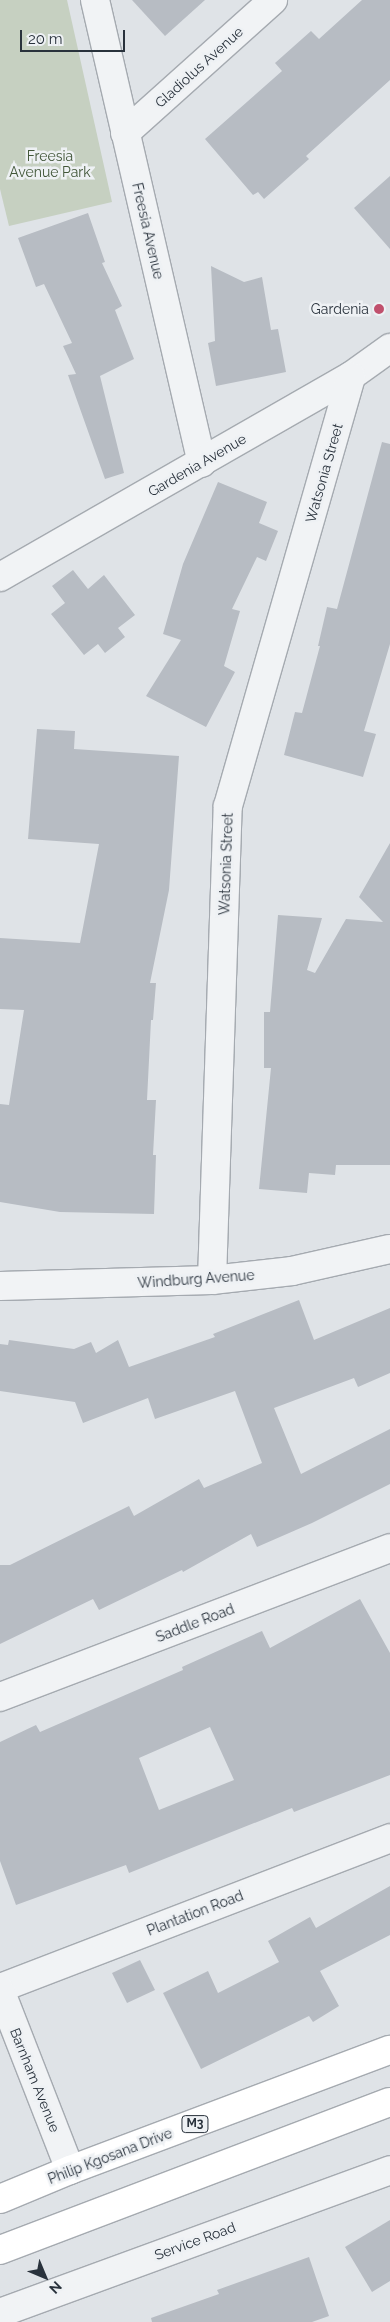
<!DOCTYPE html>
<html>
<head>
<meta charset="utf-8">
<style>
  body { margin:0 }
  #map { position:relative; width:390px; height:2322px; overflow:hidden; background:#dfe3e7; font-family:Raleway,sans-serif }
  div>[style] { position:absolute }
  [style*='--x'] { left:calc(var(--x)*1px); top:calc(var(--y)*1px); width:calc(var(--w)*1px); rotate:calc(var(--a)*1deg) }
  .green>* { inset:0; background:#c6d0c1 }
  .building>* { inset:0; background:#b7bcc3 }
  .roads { filter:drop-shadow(1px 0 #a5aab0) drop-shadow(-1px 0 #a5aab0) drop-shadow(0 1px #a5aab0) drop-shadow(0 -1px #a5aab0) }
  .minor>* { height:28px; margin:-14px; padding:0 14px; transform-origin:14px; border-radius:14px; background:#f1f3f5 }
  .major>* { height:28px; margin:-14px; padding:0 14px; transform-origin:14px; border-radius:14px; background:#fff }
  .dots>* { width:14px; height:14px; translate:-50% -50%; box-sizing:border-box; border:2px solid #eef1f4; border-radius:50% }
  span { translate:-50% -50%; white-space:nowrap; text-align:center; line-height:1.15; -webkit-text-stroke:5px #eef1f4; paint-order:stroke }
  .shield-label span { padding:1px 4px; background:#eef1f4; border:1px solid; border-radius:4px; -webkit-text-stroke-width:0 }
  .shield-label { font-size:12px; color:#29323c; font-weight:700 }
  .street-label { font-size:14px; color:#29323c }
  .park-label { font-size:14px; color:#415638 }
  .poi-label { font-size:14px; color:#29323c }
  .right { translate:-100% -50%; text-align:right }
  .north { position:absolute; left:20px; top:2252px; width:50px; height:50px; -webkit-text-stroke:4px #eef1f4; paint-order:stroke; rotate:135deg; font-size:14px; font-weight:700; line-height:20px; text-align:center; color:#29323c }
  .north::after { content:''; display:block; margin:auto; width:18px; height:22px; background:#29323c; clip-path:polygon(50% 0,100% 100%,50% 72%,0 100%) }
  .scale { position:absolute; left:20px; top:30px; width:105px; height:22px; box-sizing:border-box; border:2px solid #29323c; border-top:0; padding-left:6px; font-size:15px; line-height:18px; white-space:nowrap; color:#29323c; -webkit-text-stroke:4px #eef1f4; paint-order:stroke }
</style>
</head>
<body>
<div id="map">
  <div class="green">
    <div style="clip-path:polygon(0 0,67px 0,112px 202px,9px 226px,0 189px)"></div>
  </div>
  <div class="building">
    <div style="clip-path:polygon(132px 0,205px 0,165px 36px)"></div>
    <div style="clip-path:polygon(362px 0,390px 0,390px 80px,306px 156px,309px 159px,264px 199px,258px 192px,253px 195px,205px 139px,282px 71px,275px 63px,311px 31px,319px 39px)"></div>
    <div style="clip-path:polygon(390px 176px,390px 249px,354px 208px)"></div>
    <div style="clip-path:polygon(88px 213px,105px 262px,102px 263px,122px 306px,115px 310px,134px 359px,100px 376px,124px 473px,105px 479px,68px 375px,76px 374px,63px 346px,72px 343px,44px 284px,36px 287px,18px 238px)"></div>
    <div style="clip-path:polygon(211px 266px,244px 282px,262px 277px,271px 330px,278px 329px,286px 372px,216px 386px,208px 343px,215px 341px)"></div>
    <div style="clip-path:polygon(382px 442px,390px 444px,390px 644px,364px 731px,376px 734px,363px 777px,284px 755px,295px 712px,302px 713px,320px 646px,318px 646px,327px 607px,337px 609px)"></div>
    <div style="clip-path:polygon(218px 482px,267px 502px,259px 523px,278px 531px,266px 561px,257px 557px,232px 609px,240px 611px,224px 666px,235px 672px,206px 727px,146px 696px,181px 640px,163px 634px,183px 564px)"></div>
    <div style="clip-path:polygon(73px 570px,88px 589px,104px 575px,135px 615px,118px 628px,125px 637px,105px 653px,98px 644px,84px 655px,51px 614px,65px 603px,52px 586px)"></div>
    <div style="clip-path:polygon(37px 729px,75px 731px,74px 749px,179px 756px,169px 890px,150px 983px,156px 983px,153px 1020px,151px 1020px,147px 1100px,156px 1100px,153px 1155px,156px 1155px,154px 1214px,60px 1212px,0 1202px,0 1104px,9px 1105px,24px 1010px,0 1009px,0 938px,80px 943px,99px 844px,28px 839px)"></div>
    <div style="clip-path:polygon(390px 843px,390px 1165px,336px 1165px,335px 1175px,309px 1173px,307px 1193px,259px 1189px,271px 1068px,264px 1068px,264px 1012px,270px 1012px,278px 915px,322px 918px,307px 970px,315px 973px,346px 919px,383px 922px,359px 897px)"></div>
    <div style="clip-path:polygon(299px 1300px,314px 1340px,390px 1308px,390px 1373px,358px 1387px,354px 1378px,274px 1408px,301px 1474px,390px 1429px,390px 1484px,312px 1523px,257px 1547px,251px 1534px,183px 1572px,182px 1570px,99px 1610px,93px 1599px,0 1644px,0 1565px,10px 1565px,129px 1506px,134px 1516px,199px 1479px,204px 1488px,262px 1463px,235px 1391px,155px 1419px,148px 1398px,83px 1423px,75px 1402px,0 1391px,0 1344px,8px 1345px,9px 1340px,74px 1349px,91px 1342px,96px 1353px,118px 1340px,129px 1367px,215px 1337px,213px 1334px)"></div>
    <div style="clip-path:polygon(evenodd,360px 1599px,390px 1653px,390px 1775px,294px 1812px,292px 1808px,129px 1873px,126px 1865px,16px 1905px,0 1861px,0 1742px,36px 1725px,40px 1732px,183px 1670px,182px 1667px,262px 1631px,270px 1648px,360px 1599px,210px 1727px,234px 1780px,159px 1810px,139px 1758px,210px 1727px)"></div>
    <div style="clip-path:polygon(390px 1886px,390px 1935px,320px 1971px,339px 2006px,313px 2022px,309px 2016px,201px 2069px,163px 1993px,208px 1971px,218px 1993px,279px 1962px,268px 1941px,310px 1917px,316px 1928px)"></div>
    <div style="clip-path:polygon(140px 1960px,155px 1990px,127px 2003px,112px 1973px)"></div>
    <div style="clip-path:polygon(390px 2220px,390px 2281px,372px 2292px,345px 2247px)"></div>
    <div style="clip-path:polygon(309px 2257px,329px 2316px,312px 2322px,152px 2322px,151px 2318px,219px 2294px,217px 2290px)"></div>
  </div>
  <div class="roads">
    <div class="minor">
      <div style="--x:95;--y:0;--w:475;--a:77"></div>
      <div style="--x:125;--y:133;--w:199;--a:-41.9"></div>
      <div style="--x:0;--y:577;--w:404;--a:-29.8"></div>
      <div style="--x:351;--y:376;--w:48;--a:-35.7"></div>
      <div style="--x:212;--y:1280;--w:474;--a:-88.1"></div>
      <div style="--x:228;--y:806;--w:447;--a:-74"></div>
      <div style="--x:0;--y:1286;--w:212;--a:-1.6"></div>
      <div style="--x:212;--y:1280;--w:81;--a:-6.4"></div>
      <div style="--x:292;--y:1271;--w:100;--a:-12.7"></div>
      <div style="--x:0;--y:1697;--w:417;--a:-20.9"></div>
      <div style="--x:0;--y:1988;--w:418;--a:-21"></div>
      <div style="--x:0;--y:1990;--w:193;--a:68.7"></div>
      <div style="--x:0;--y:2313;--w:415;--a:-20.1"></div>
    </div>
    <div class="major">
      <div style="--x:0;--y:2199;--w:76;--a:-22.5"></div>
      <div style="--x:70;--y:2170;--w:342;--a:-20.6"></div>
      <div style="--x:0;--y:2250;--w:417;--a:-20.8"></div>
    </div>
  </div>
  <div class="dots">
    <div style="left:379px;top:309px;background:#c0506d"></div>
  </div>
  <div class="shield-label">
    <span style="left:195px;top:2124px">M3</span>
  </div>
  <div class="street-label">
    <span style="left:199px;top:67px;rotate:-42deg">Gladiolus Avenue</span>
    <span style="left:148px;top:231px;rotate:77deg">Freesia Avenue</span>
    <span style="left:197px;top:465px;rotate:-30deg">Gardenia Avenue</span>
    <span style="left:324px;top:473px;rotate:-74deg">Watsonia Street</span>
    <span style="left:226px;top:864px;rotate:-88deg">Watsonia Street</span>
    <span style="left:196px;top:1279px;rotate:-4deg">Windburg Avenue</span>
    <span style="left:195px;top:1623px;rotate:-21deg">Saddle Road</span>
    <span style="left:195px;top:1913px;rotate:-21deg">Plantation Road</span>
    <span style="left:35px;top:2080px;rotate:68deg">Barnham Avenue</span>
    <span style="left:110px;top:2156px;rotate:-21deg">Philip Kgosana Drive</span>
    <span style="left:195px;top:2241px;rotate:-20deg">Service Road</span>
  </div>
  <div class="park-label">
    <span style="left:50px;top:164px">Freesia<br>Avenue Park</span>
  </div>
  <div class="poi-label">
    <span class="right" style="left:369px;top:309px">Gardenia</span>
  </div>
  <div class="north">N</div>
  <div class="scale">20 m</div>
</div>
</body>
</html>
